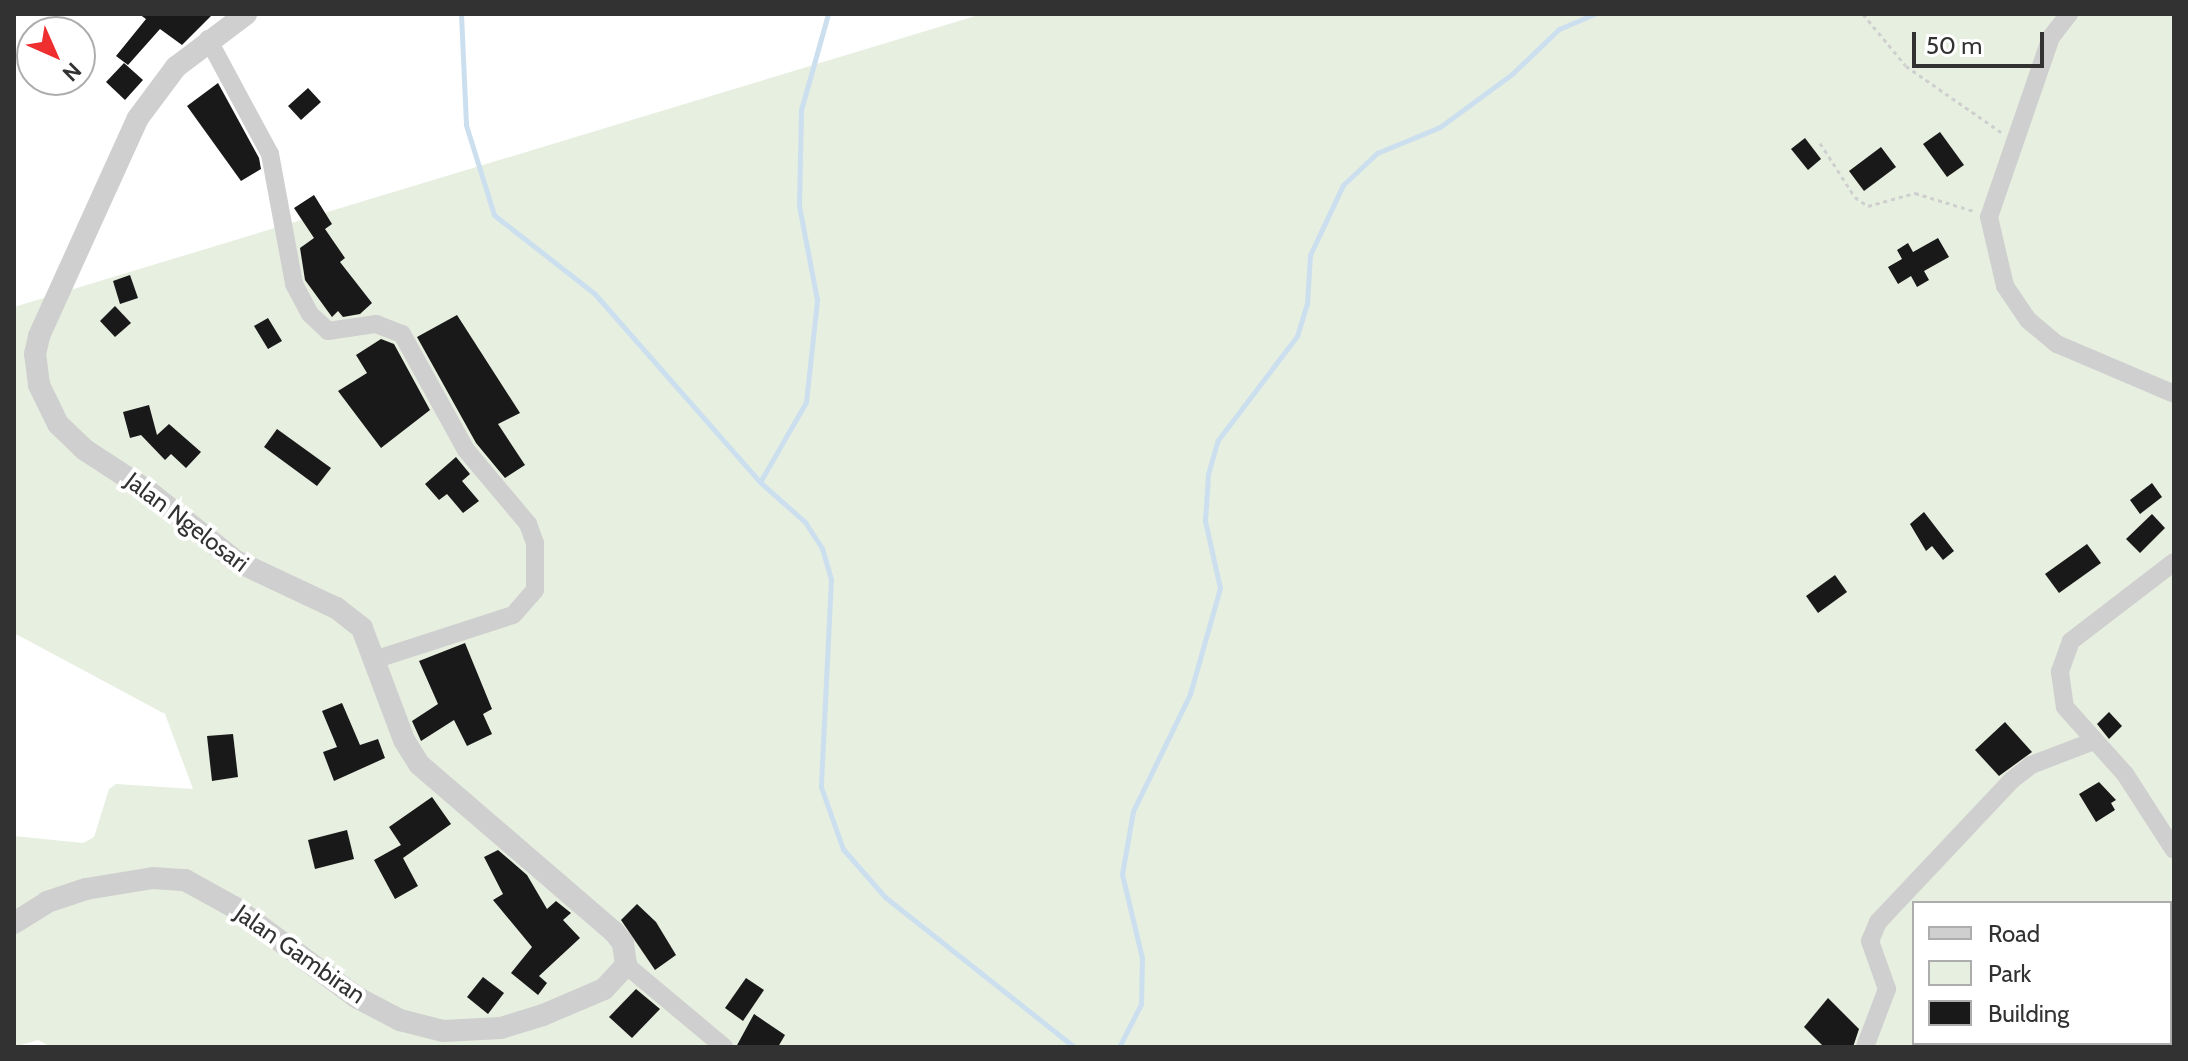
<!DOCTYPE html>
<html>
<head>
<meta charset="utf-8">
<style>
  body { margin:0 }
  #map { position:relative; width:2188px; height:1061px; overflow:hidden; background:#fff; font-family:Cabin,sans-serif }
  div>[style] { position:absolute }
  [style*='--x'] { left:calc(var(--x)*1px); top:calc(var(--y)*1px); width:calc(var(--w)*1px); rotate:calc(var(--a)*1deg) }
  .green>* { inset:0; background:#e7efe0 }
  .stream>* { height:5px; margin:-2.5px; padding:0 2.5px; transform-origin:2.5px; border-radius:2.5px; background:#ccdfef }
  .building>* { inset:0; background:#191919 }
  .path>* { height:3px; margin-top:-1.5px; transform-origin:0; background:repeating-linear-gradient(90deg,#cfcfcf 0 4px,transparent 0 8px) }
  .minor>* { height:18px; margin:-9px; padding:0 9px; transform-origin:9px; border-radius:9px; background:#cfcfcf }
  .tertiary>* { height:22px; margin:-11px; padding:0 11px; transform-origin:11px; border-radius:11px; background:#cfcfcf }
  span { translate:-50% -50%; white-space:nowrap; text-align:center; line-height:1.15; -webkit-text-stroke:8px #fff; paint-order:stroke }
  .street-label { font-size:24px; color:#323232 }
  .frame { position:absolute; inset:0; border:16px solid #323232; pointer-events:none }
  .legend { position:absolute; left:1912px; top:901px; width:260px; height:144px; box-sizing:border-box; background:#fff; border:2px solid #adadad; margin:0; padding:10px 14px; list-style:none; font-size:24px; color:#323232 }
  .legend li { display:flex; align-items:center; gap:16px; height:40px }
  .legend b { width:40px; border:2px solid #adadad }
  .north { position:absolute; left:16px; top:16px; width:80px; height:80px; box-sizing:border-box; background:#fff; border:2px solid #adadad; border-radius:50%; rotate:135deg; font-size:22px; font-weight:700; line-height:32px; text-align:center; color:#323232 }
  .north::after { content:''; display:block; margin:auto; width:28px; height:36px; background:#ef2e2f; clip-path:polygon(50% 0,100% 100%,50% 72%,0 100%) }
  .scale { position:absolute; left:1912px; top:32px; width:132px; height:36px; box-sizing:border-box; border:4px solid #323232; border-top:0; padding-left:10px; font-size:24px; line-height:28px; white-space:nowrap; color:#323232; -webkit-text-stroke:6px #fff; paint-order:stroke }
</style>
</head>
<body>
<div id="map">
  <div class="green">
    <div style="clip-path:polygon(evenodd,982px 14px,2174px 14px,2174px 1047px,51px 1047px,38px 1040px,14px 1047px,14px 836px,83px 843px,94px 837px,109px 789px,116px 784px,193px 789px,165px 714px,14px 633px,14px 307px,982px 14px,1914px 903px,2170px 903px,2170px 1043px,1914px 1043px,1914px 903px)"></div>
  </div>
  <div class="stream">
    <div style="--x:461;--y:14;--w:111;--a:87.4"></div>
    <div style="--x:466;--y:125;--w:94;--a:72.7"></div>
    <div style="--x:494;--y:215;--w:127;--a:38"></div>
    <div style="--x:594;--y:293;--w:252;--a:48.7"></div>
    <div style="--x:760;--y:482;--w:60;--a:41.6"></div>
    <div style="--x:805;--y:522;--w:31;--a:57"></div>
    <div style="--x:822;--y:548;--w:32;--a:74"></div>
    <div style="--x:831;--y:579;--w:208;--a:92.8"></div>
    <div style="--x:821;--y:787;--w:66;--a:70.5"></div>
    <div style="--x:843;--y:849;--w:64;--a:48.8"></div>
    <div style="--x:885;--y:897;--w:241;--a:38.4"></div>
    <div style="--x:760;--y:482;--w:92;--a:-60.1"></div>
    <div style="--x:806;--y:402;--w:103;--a:-83.8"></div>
    <div style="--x:817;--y:300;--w:96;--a:-100.8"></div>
    <div style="--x:799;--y:206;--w:96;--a:-88.8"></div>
    <div style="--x:801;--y:110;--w:100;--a:-74.3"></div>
    <div style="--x:1119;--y:1047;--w:48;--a:-62.9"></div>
    <div style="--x:1141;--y:1004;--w:46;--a:-88.8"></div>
    <div style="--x:1142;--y:958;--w:86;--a:-103.4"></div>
    <div style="--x:1122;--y:874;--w:64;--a:-80.1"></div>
    <div style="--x:1133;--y:811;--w:130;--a:-64"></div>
    <div style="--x:1190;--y:694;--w:110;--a:-74.2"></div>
    <div style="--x:1220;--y:588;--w:69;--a:-102.6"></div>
    <div style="--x:1205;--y:521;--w:47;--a:-86.3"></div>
    <div style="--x:1208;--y:474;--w:35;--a:-74"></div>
    <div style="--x:1218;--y:440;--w:131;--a:-52.8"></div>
    <div style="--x:1297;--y:336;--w:34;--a:-73"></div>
    <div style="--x:1307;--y:304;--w:49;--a:-86.5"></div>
    <div style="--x:1310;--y:255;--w:77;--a:-64.8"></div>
    <div style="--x:1343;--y:185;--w:47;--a:-43.3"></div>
    <div style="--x:1377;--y:153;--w:68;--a:-22.4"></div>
    <div style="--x:1440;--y:127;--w:89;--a:-36.4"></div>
    <div style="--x:1512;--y:74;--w:65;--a:-43.8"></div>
    <div style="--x:1559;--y:29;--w:39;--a:-23"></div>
  </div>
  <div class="building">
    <div style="clip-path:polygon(139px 14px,213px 14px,182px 45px,160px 29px,128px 65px,116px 56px,146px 19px)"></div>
    <div style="clip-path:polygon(124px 63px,143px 80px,125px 100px,106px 82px)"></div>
    <div style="clip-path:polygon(218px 83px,259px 158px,261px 169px,241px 181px,187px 106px)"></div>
    <div style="clip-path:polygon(308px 88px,321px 102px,301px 120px,288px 106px)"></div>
    <div style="clip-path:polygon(1940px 132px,1964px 165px,1947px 177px,1923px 144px)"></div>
    <div style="clip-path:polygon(1805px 138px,1821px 159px,1808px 170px,1791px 149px)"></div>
    <div style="clip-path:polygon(1881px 147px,1896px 167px,1864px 191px,1849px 171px)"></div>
    <div style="clip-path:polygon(314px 195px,332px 224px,325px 229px,345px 258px,340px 262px,372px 303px,360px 314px,343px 317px,338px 311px,332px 317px,305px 280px,300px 248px,314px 238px,294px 208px)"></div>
    <div style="clip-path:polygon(1938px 238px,1949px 257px,1924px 271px,1929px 280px,1917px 287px,1911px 276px,1898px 284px,1888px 267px,1902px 259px,1897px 250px,1908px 243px,1913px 252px)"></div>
    <div style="clip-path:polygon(130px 275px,138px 298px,120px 304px,113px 281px)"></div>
    <div style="clip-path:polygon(115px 306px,131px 323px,115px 337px,100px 321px)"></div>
    <div style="clip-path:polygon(457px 315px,520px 413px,498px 424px,525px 465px,505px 478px,476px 443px,417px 337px)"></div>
    <div style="clip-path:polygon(268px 318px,282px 341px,268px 349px,254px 326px)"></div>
    <div style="clip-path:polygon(381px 339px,394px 344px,430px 410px,381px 448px,338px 391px,367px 373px,356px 355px)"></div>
    <div style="clip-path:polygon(149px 405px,157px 435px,169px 424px,201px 452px,186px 468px,171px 454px,165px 460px,141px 435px,130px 438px,123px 412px)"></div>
    <div style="clip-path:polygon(277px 429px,331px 468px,317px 486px,264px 447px)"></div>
    <div style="clip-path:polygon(456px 457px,470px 474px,462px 481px,479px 501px,463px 513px,447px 494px,439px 500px,425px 484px)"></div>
    <div style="clip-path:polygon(2152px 483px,2162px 497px,2140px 514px,2130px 500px)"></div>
    <div style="clip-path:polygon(1924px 512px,1954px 551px,1943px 560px,1932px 546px,1926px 551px,1910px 524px)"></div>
    <div style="clip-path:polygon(2152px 514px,2165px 528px,2140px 553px,2126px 539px)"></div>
    <div style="clip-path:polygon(2087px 544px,2101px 563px,2059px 593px,2045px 574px)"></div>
    <div style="clip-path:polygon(1835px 575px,1847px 592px,1818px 613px,1806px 596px)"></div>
    <div style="clip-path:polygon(465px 643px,492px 709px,483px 714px,492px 734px,467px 746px,454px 720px,421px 741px,412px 721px,438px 704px,419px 661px)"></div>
    <div style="clip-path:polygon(342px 703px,360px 745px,378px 739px,385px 758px,334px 781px,323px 752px,337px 747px,322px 711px)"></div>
    <div style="clip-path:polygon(2109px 712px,2122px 726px,2109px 739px,2097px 724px)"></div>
    <div style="clip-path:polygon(2005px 722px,2032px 752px,1999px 776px,1975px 750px)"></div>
    <div style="clip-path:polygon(233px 734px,238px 777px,212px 781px,207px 736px)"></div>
    <div style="clip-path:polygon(2099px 782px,2116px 800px,2111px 803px,2115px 810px,2096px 822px,2079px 794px)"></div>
    <div style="clip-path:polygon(432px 797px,451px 824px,403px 858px,418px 886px,395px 899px,374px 860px,401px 845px,389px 827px)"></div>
    <div style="clip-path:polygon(347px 830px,354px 859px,315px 869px,308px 840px)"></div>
    <div style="clip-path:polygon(498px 850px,527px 875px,547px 909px,556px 901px,571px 913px,563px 920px,580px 938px,539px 976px,547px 983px,538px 995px,511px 973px,532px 947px,493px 900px,503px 894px,484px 857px)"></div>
    <div style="clip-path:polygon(637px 904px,656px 922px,676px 955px,655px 970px,621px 920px)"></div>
    <div style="clip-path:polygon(483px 977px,504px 993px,488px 1014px,467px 997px)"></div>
    <div style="clip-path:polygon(746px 978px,764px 990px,743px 1021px,725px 1008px)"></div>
    <div style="clip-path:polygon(636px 989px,660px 1009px,632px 1038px,609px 1017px)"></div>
    <div style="clip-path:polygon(1828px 998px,1859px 1029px,1853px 1047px,1824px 1047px,1804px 1027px)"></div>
    <div style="clip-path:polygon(754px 1014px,785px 1035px,778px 1047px,736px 1047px)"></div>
  </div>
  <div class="path">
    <div style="--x:1863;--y:14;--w:67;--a:50.4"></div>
    <div style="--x:1906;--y:66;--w:116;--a:34.8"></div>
    <div style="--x:1820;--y:143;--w:64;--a:57.1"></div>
    <div style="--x:1855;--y:197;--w:16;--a:35"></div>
    <div style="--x:1868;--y:206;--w:49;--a:-15.5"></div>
    <div style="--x:1915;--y:193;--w:62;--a:17"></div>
  </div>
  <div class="minor">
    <div style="--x:2069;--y:14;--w:29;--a:128"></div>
    <div style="--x:2051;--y:37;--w:190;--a:109"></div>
    <div style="--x:1989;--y:217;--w:71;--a:76.9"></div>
    <div style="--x:2005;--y:286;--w:41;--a:55.9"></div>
    <div style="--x:2028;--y:320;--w:38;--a:40"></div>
    <div style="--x:2057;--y:344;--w:127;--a:23.1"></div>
    <div style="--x:208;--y:39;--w:131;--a:61.7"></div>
    <div style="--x:270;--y:154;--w:132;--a:79.5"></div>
    <div style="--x:294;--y:284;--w:34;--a:62"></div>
    <div style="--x:310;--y:314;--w:25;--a:43"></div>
    <div style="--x:328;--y:331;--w:49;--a:-8.3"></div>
    <div style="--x:376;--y:324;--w:28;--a:21"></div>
    <div style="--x:402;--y:334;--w:132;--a:61.1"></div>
    <div style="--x:466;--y:450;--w:97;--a:50"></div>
    <div style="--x:528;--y:524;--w:20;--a:70"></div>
    <div style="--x:535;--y:543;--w:47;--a:90"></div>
    <div style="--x:535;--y:590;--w:33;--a:131"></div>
    <div style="--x:513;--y:615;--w:143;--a:162.1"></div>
    <div style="--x:2174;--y:562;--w:130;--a:142.5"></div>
    <div style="--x:2071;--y:641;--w:33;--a:110"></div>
    <div style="--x:2060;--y:672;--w:35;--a:82"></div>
    <div style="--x:2065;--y:707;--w:90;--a:48.2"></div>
    <div style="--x:2125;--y:774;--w:90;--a:57.2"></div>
    <div style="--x:626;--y:965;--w:128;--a:39.9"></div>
    <div style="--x:1865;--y:1047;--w:62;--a:-69.2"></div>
    <div style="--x:1887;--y:989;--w:51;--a:-109.5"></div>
    <div style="--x:1870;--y:941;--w:21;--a:-67"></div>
    <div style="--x:1878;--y:922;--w:195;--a:-46.7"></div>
    <div style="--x:2012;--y:780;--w:24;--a:-38"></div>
    <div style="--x:2031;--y:765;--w:67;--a:-20.9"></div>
  </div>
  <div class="tertiary">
    <div style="--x:14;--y:923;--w:39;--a:-32"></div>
    <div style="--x:47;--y:902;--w:41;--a:-18.4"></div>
    <div style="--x:86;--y:889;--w:68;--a:-9.3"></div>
    <div style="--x:153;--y:878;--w:32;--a:4"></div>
    <div style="--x:185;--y:880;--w:56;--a:28.9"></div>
    <div style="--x:234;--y:907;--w:152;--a:36.4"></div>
    <div style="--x:356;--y:997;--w:50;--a:27.6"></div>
    <div style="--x:400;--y:1020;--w:44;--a:14.3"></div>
    <div style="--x:443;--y:1031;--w:58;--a:-3"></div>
    <div style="--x:501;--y:1028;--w:44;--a:-17.2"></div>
    <div style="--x:543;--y:1015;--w:66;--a:-23.1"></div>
    <div style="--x:604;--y:989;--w:33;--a:-47"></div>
    <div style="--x:626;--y:965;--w:22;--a:-98"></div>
    <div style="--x:623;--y:943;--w:14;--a:-129"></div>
    <div style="--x:614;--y:932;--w:257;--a:-139.3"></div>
    <div style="--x:419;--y:764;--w:28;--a:-122"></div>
    <div style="--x:404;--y:740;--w:120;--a:-110.6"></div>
    <div style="--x:362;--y:628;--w:33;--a:-142"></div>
    <div style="--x:336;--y:608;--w:110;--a:-154.8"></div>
    <div style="--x:236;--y:561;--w:112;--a:-141.5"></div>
    <div style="--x:148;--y:491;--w:75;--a:-146.9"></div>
    <div style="--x:85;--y:450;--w:37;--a:-136"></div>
    <div style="--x:58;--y:424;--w:43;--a:-116"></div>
    <div style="--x:39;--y:385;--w:31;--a:-97"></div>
    <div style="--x:35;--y:354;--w:18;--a:-77"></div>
    <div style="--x:39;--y:336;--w:239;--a:-65.6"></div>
    <div style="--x:138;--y:118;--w:64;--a:-53.3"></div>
    <div style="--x:176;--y:67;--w:88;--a:-37.1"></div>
  </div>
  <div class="street-label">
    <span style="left:187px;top:522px;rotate:37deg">Jalan Ngelosari</span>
    <span style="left:300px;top:954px;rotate:35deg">Jalan Gambiran</span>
  </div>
  <div class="frame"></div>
  <ul class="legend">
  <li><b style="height:10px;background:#cfcfcf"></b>Road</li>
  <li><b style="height:22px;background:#e7efe0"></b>Park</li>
  <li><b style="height:22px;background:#191919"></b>Building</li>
  </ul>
  <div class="north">N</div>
  <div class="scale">50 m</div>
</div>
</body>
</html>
